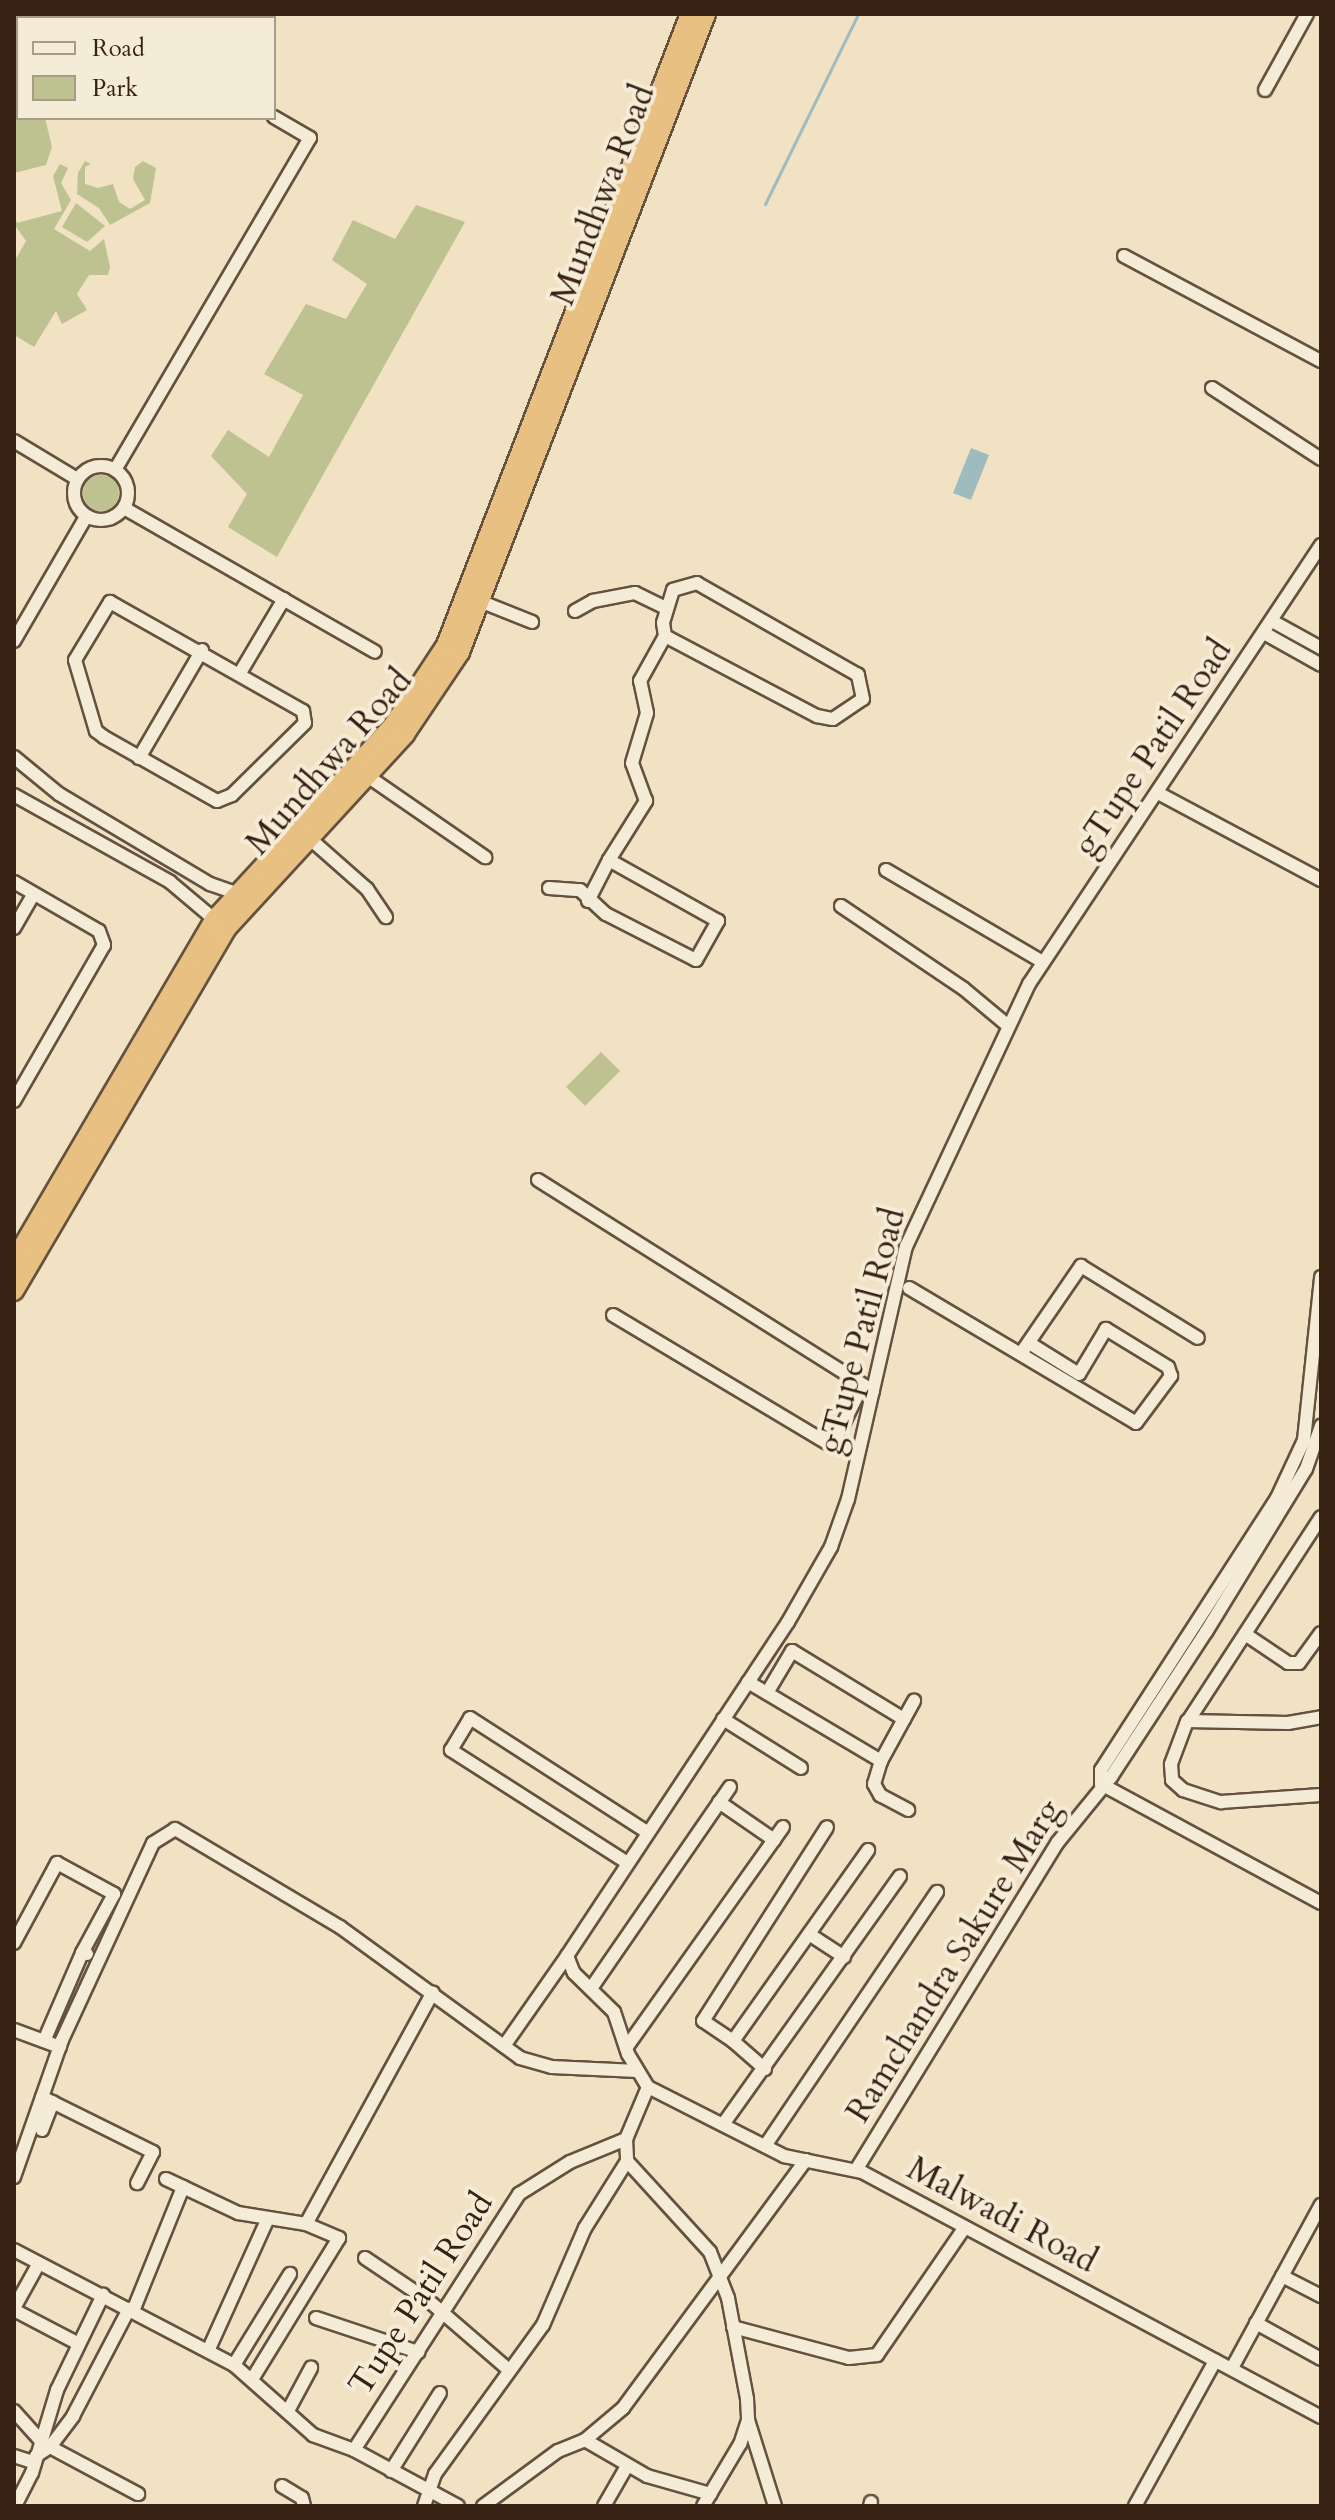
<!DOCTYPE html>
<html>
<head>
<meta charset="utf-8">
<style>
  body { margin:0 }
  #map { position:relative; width:1335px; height:2520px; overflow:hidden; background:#f0e2c3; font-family:Cardo,serif }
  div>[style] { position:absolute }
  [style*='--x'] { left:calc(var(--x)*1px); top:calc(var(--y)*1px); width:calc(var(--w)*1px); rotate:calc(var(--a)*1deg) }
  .green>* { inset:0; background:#bec290 }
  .round { border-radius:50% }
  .water>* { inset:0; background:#9ebcbd }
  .stream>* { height:3px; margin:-1.5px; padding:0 1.5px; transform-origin:1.5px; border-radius:1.5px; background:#9ebcbd }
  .roads { filter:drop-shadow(2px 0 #65513f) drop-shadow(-2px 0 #65513f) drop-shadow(0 2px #65513f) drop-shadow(0 -2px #65513f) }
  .minor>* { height:12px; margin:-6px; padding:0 6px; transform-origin:6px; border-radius:6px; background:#f5ecd8 }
  .minor>.ring { margin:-6px; padding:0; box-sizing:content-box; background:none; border:12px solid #f5ecd8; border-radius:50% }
  .highway>* { height:18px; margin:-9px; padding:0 9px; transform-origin:9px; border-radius:9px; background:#e8c182 }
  span { translate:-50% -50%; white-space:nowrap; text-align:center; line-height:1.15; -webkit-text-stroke:8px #f5ecd8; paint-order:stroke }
  .street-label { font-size:34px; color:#372113 }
  .frame { position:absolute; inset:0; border:16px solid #372113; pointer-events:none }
  .legend { position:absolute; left:16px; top:16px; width:260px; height:104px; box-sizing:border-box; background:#f5ecd8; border:2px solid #a99b89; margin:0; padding:10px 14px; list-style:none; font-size:24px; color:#372113 }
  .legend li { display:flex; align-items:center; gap:16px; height:40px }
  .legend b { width:40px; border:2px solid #a99b89 }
</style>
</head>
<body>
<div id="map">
  <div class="green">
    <div style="clip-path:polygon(14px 118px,45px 118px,52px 147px,46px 165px,14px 173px)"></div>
    <div style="clip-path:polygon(85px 161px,91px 164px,85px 167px,85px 184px,98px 188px,113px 184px,119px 202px,130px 209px,145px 200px,133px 179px,135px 167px,143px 161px,156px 168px,150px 203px,110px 225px,99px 208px,77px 194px,78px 173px)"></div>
    <div style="clip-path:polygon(60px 164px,68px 168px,61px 183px,71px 200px,54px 229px,90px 251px,104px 239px,110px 267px,108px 275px,89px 275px,77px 294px,87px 310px,62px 324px,56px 311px,34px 347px,14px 335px,14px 262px,26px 241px,14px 224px,14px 214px,17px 223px,62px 211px,53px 176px)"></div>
    <div style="clip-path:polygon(76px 203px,105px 226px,87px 242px,62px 227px)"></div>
    <div style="clip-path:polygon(416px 205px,465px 222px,277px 557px,228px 527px,247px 494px,211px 456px,228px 430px,269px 457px,303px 395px,264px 374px,306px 304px,346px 319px,367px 284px,332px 260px,353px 220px,395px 239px)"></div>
    <div class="round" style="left:83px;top:475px;width:36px;height:36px"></div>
    <div style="clip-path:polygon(601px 1052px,620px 1071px,585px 1106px,566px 1087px)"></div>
  </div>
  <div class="water">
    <div style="clip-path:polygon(971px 448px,989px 455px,971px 500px,953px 493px)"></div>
  </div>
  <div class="stream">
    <div style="--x:765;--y:204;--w:212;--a:-63.9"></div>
  </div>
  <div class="roads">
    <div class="minor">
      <div style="--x:99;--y:14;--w:8;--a:30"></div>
      <div style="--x:223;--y:18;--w:4;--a:-63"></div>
      <div style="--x:1265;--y:90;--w:87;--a:-61.1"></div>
      <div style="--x:1124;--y:256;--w:223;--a:28.1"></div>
      <div style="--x:1212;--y:388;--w:130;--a:33.1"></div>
      <div style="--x:14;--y:441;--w:74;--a:31.1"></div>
      <div class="ring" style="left:74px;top:466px;width:42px;height:42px"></div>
      <div style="--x:115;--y:470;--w:385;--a:-59.6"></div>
      <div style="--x:310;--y:138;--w:42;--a:-149.7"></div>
      <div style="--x:124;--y:508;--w:289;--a:29.8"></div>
      <div style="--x:1321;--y:545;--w:527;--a:123.63"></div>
      <div style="--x:1029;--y:984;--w:289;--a:115.1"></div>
      <div style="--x:906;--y:1246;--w:260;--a:102.9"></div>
      <div style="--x:848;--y:1499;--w:51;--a:109.5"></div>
      <div style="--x:831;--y:1547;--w:86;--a:119.8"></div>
      <div style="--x:788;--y:1622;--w:400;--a:123.5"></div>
      <div style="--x:567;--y:1956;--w:18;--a:68"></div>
      <div style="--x:574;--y:1973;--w:56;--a:44.3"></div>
      <div style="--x:614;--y:2012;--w:44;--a:71.6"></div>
      <div style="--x:628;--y:2054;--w:39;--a:59"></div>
      <div style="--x:648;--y:2087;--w:153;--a:26.9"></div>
      <div style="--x:784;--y:2156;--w:80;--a:11.6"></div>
      <div style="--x:862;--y:2172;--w:520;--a:28.09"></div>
      <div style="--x:110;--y:602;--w:222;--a:29.5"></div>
      <div style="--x:303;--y:711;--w:12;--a:81"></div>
      <div style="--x:305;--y:723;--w:103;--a:135.4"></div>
      <div style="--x:232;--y:795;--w:16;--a:158"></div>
      <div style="--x:217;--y:801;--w:130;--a:-150.5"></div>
      <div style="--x:104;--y:737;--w:10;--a:-143"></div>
      <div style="--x:96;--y:731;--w:74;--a:-106.5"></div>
      <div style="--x:75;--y:660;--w:68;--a:-58.9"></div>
      <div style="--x:482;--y:602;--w:54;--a:21.8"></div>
      <div style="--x:575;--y:611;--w:21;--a:-29"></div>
      <div style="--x:593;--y:601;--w:43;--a:-10.8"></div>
      <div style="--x:635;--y:593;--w:34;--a:26"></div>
      <div style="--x:1272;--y:621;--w:56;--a:28.9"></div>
      <div style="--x:1264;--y:633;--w:65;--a:29.3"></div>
      <div style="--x:14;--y:641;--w:143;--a:-59.9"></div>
      <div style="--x:240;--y:673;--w:86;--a:-59.3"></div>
      <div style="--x:14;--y:757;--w:58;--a:39.4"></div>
      <div style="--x:59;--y:794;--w:176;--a:30.8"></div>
      <div style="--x:210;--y:884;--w:34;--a:19"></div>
      <div style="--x:139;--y:758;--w:125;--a:-59.7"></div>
      <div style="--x:366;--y:775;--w:145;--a:34.6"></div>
      <div style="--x:1158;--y:793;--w:185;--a:28.1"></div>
      <div style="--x:14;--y:795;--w:179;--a:29.1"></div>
      <div style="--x:170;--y:882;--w:65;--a:40"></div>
      <div style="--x:308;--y:837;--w:79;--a:41.4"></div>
      <div style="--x:367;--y:889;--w:34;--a:56"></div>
      <div style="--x:886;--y:870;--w:182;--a:30.4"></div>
      <div style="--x:14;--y:882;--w:98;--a:30"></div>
      <div style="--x:99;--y:931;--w:15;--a:70"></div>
      <div style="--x:104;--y:945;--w:180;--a:120"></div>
      <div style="--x:549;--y:888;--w:31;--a:4"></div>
      <div style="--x:580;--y:890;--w:35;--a:43"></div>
      <div style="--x:606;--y:914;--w:101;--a:27.1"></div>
      <div style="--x:696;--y:960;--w:45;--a:-60.6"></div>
      <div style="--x:718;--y:921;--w:125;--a:-150.8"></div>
      <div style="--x:609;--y:860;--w:70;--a:-57.9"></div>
      <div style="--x:646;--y:801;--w:40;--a:-110.2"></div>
      <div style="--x:632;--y:763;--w:52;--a:-73.3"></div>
      <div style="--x:647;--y:713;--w:33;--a:-102"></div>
      <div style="--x:640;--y:681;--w:51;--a:-60.9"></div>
      <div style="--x:665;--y:636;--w:172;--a:27.8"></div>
      <div style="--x:817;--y:716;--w:16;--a:11"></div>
      <div style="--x:833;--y:719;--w:36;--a:-34"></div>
      <div style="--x:863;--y:699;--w:25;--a:-102"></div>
      <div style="--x:858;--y:675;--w:185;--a:-150.3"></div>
      <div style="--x:697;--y:583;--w:25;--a:164"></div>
      <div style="--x:673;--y:590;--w:34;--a:107"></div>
      <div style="--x:663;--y:623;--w:13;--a:81"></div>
      <div style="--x:588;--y:901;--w:46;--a:-62.9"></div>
      <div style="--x:841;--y:906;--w:148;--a:34"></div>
      <div style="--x:964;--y:989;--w:56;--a:39.9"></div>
      <div style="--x:14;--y:928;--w:39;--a:-60"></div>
      <div style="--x:538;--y:1180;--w:396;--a:32.2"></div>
      <div style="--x:909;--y:1288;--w:264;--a:30.7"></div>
      <div style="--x:1136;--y:1423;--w:59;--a:-53.3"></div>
      <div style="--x:1171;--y:1376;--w:9;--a:-108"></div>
      <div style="--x:1168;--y:1367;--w:73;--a:-148.5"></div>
      <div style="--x:1106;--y:1329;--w:52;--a:121"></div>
      <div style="--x:1079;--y:1374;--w:59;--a:-148.2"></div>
      <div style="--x:613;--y:1315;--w:255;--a:30.9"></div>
      <div style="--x:832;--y:1446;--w:67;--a:-63.4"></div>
      <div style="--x:1024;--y:1349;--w:101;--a:-55.5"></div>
      <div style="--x:1081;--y:1266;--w:137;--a:31.6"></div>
      <div style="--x:1321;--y:1517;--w:247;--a:123.1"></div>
      <div style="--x:1186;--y:1724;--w:43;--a:110.6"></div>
      <div style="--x:1171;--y:1764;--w:16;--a:86"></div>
      <div style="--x:1172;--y:1780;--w:15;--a:42"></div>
      <div style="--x:1183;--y:1790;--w:40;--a:18"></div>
      <div style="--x:1221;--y:1802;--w:100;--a:-4"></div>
      <div style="--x:1245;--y:1634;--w:52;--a:34"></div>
      <div style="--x:1288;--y:1663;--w:11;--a:0"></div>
      <div style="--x:1299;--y:1663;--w:37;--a:-54"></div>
      <div style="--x:748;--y:1682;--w:155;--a:30.7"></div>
      <div style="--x:767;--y:1693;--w:49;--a:-59.2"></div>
      <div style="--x:792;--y:1651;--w:131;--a:31.3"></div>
      <div style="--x:904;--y:1719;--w:48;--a:118.7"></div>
      <div style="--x:881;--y:1761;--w:24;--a:107"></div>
      <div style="--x:874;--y:1784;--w:13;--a:61"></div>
      <div style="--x:880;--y:1795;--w:32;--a:28"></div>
      <div style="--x:723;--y:1719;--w:92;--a:32.1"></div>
      <div style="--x:904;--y:1719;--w:21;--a:-61"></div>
      <div style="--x:1187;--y:1721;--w:101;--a:1.1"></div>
      <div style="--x:1288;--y:1723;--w:34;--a:-10"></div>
      <div style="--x:1101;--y:1784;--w:14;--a:-90"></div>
      <div style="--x:1101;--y:1770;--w:324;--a:-57.1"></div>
      <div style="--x:1277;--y:1498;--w:64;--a:-65"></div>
      <div style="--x:1304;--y:1440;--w:164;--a:-84"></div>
      <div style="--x:1101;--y:1784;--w:250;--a:28.4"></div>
      <div style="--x:719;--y:1802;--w:67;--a:34.6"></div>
      <div style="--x:626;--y:1862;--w:208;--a:-147.4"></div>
      <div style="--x:451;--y:1750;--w:37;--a:-59"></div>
      <div style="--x:470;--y:1718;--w:211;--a:32.8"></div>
      <div style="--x:809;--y:1934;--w:42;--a:33.3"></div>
      <div style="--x:14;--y:1943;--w:91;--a:-61.7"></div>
      <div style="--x:57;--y:1863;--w:65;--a:28.5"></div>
      <div style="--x:114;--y:1894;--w:67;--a:118.5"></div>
      <div style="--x:592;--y:1987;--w:243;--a:-55.4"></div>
      <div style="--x:14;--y:2030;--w:49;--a:20.3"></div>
      <div style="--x:44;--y:2041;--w:96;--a:-66.6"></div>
      <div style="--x:82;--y:1953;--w:5;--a:11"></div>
      <div style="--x:733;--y:2041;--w:36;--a:-146"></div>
      <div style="--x:703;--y:2021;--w:230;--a:-57.4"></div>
      <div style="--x:504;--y:2046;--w:110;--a:-55"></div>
      <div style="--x:626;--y:2048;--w:271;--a:-54.6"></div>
      <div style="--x:765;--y:2069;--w:43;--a:-138.8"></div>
      <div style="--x:733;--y:2041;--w:234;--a:-54.7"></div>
      <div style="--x:648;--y:2087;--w:56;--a:112.9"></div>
      <div style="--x:626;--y:2139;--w:22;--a:87"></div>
      <div style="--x:627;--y:2161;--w:123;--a:47.6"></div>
      <div style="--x:710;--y:2252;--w:49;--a:68.6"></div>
      <div style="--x:728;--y:2298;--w:103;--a:79.3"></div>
      <div style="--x:747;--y:2399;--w:21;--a:87"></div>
      <div style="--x:748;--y:2420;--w:25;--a:108"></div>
      <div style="--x:740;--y:2444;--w:72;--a:120.8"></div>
      <div style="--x:42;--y:2097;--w:124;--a:26.4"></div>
      <div style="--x:153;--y:2152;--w:35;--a:117"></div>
      <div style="--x:724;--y:2123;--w:303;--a:-54.5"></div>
      <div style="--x:42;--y:2130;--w:30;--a:-69"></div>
      <div style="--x:765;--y:2146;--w:307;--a:-55.9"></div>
      <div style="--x:856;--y:2170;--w:385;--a:-58.4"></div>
      <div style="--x:1058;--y:1842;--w:84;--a:-50.8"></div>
      <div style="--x:1111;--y:1777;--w:173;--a:-56.8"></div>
      <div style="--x:1206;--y:1632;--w:191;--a:-58.5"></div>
      <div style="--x:1306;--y:1469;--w:46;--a:-70.8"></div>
      <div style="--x:14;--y:2177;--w:145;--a:-70.7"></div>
      <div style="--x:62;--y:2040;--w:217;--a:-65.2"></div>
      <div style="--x:153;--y:1843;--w:26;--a:-32"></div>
      <div style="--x:175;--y:1829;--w:192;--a:30.7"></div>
      <div style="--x:340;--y:1927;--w:223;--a:36"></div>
      <div style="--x:520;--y:2058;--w:33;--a:16"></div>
      <div style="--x:552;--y:2067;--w:85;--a:2.7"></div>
      <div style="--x:166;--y:2179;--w:80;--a:25.3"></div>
      <div style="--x:238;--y:2213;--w:69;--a:9.2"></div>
      <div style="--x:306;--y:2224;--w:36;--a:23"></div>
      <div style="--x:339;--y:2238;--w:164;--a:121.6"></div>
      <div style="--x:306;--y:2224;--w:264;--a:-61.3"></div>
      <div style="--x:14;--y:2250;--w:248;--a:27.6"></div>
      <div style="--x:234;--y:2365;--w:106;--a:41.5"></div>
      <div style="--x:313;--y:2435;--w:44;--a:20.1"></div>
      <div style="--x:354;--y:2450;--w:118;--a:28.3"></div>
      <div style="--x:365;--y:2258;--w:77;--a:33.9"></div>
      <div style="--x:429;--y:2301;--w:106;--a:40.8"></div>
      <div style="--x:1282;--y:2276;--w:44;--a:27.1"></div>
      <div style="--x:14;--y:2308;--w:51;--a:-60.9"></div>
      <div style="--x:14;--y:2310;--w:73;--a:27.6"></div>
      <div style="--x:133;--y:2311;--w:134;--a:-68"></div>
      <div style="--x:316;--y:2318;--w:108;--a:18.4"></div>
      <div style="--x:1256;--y:2323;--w:74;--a:29"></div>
      <div style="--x:733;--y:2327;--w:120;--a:15"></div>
      <div style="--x:849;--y:2358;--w:28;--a:-6"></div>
      <div style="--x:877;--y:2355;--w:155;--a:-55.5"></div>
      <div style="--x:208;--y:2351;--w:146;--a:-65.7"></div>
      <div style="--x:234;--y:2365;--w:107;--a:-58.4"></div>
      <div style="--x:1232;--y:2368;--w:186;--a:-61.4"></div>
      <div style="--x:289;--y:2409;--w:47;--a:-61.8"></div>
      <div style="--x:14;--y:2411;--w:38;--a:48"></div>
      <div style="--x:748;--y:2420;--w:90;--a:72.6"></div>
      <div style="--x:585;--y:2440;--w:72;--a:30.1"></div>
      <div style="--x:647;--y:2476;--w:66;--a:15.9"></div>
      <div style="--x:50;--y:2447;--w:100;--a:28.1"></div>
      <div style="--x:354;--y:2450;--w:305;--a:-57.2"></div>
      <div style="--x:519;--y:2194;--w:60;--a:-32.1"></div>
      <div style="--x:570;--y:2162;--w:61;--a:-22.3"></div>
      <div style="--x:14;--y:2456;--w:22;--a:18"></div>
      <div style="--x:36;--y:2456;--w:17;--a:-33"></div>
      <div style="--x:50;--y:2447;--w:39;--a:-53"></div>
      <div style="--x:73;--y:2416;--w:121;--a:-62.4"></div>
      <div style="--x:391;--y:2471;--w:92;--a:-57.9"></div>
      <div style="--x:282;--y:2486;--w:23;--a:31"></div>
      <div style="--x:302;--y:2498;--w:8;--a:76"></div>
      <div style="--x:15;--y:2506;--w:37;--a:-63"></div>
      <div style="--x:32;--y:2473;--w:87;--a:-73.2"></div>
      <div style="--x:57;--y:2390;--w:106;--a:-64.2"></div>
      <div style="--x:424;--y:2506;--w:34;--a:-71"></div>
      <div style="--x:435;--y:2474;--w:184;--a:-54.1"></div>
      <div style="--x:543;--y:2325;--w:106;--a:-66.6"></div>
      <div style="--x:585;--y:2228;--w:79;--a:-57.9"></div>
      <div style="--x:483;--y:2506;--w:93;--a:-36.3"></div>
      <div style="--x:558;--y:2451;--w:29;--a:-22"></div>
      <div style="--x:585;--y:2440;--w:50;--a:-40.1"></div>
      <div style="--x:623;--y:2408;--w:308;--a:-53.6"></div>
      <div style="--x:604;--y:2506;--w:46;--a:-60.1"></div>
      <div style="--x:870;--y:2506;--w:4;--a:-76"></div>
      <div style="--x:1135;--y:2506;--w:166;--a:-61.1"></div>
    </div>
    <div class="highway">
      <div style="--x:14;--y:1261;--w:395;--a:-59.6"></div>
      <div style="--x:214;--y:920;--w:266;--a:-47.4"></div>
      <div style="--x:394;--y:724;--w:95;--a:-56.6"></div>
      <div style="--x:446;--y:645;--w:677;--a:-68.86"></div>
      <div style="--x:14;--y:1291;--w:420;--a:-59.6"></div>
      <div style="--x:226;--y:929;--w:265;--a:-47.4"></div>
      <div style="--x:405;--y:734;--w:99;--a:-56.1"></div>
      <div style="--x:460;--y:652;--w:684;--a:-68.91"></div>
    </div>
  </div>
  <div class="street-label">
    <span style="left:603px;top:195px;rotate:-69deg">Mundhwa Road</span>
    <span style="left:1153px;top:748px;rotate:-56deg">gTupe Patil Road</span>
    <span style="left:329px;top:762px;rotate:-49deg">Mundhwa Road</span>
    <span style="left:862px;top:1331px;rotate:-75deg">gTupe Patil Road</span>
    <span style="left:954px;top:1961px;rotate:-58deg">Ramchandra Sakure Marg</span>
    <span style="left:1002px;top:2215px;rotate:28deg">Malwadi Road</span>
    <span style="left:421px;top:2294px;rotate:-57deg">Tupe Patil Road</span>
  </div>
  <div class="frame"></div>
  <ul class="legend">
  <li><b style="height:10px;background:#f5ecd8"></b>Road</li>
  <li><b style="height:22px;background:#bec290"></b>Park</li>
  </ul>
</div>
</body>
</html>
